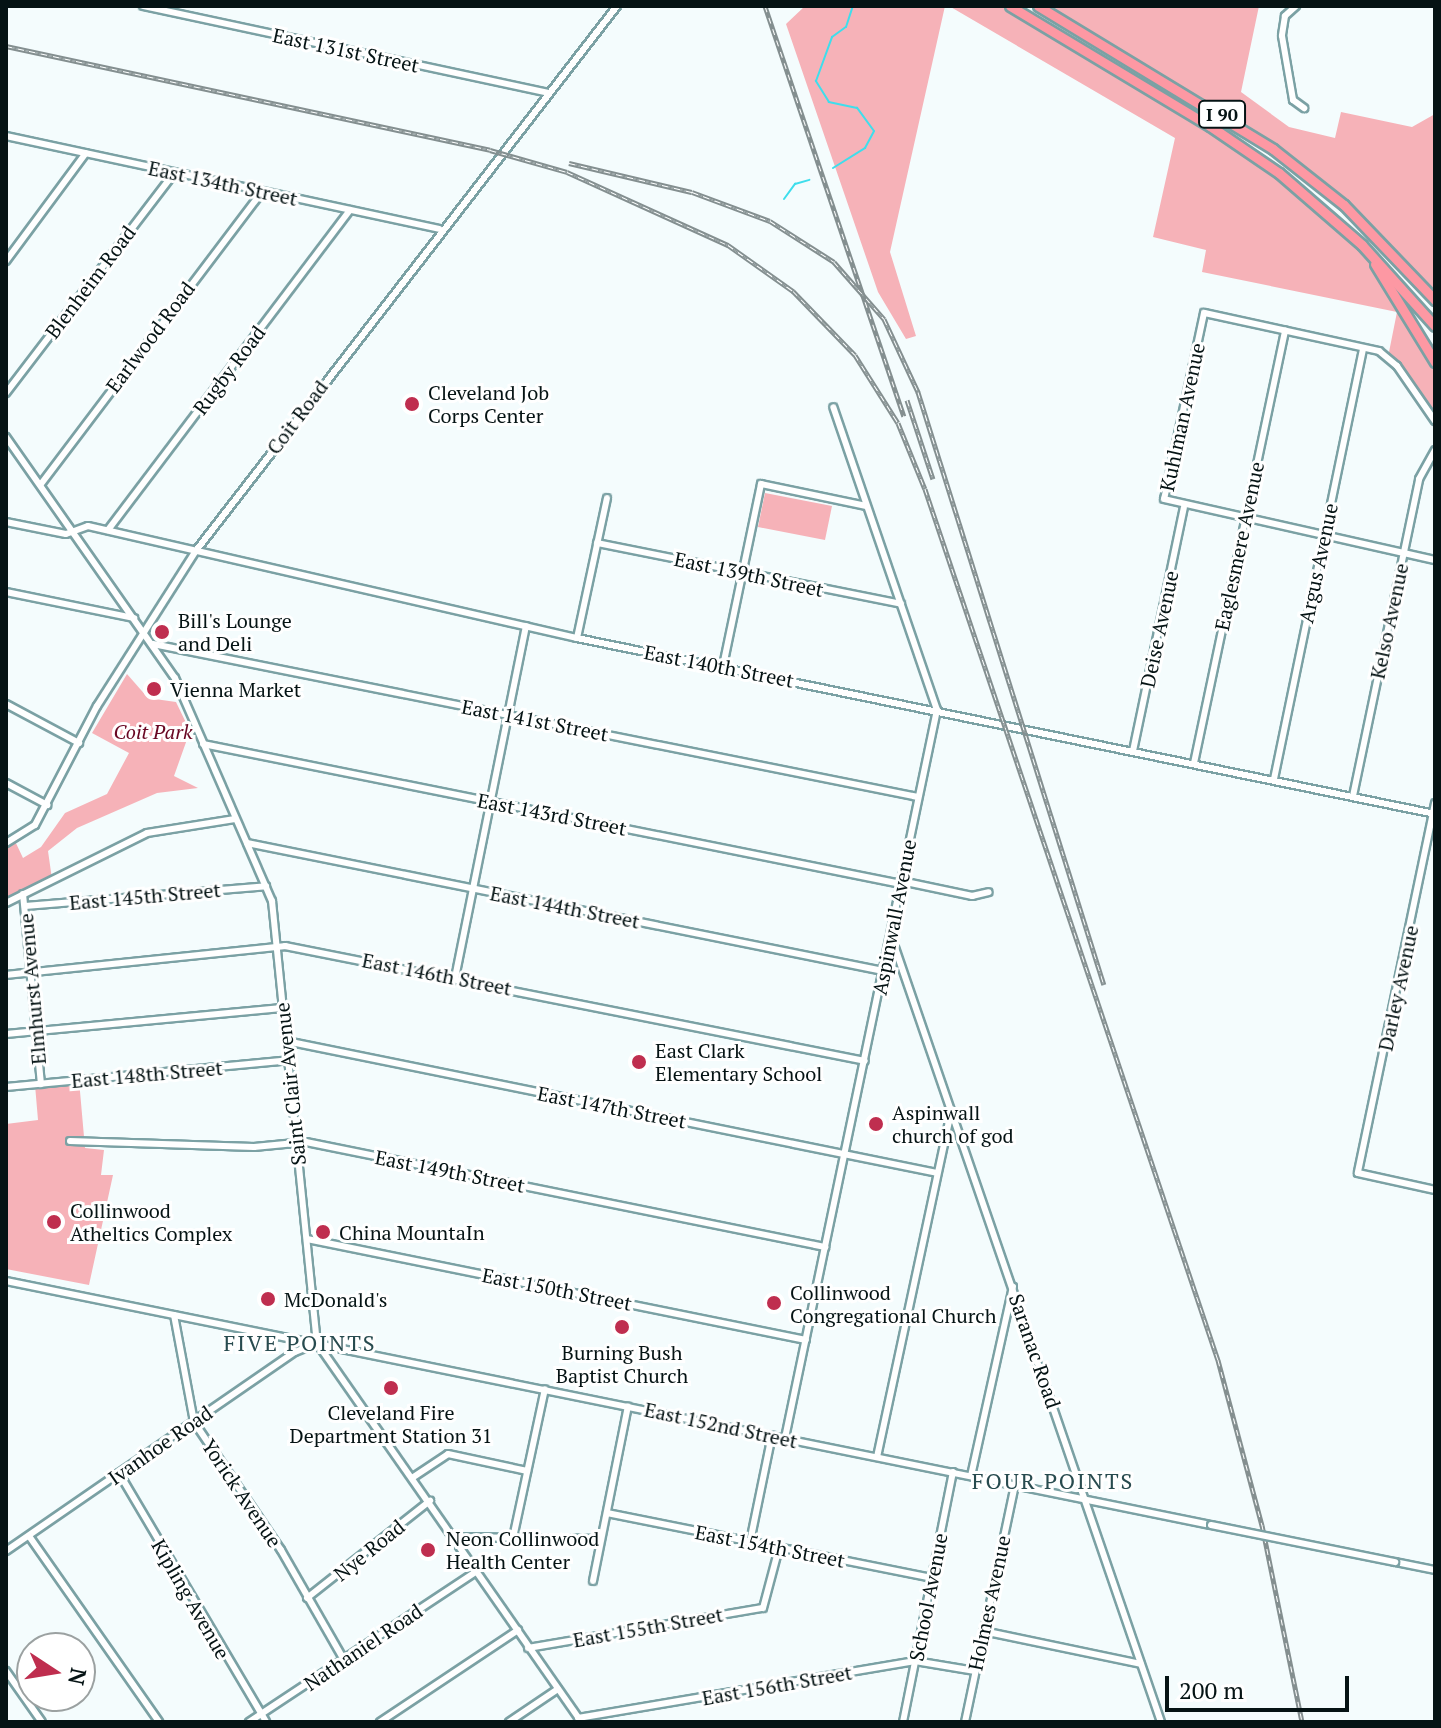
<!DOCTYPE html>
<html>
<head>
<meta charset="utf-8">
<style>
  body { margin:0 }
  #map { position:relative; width:1441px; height:1728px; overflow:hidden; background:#f4fcfd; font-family:"PT Serif",serif }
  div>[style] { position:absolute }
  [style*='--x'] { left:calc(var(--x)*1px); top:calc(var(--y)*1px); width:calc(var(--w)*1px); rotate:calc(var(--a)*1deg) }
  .green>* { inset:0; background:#f6b2b8 }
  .stream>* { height:2px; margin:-1px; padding:0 1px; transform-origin:1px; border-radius:1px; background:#3edeec }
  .roads { filter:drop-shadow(2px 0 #7ba1a4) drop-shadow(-2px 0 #7ba1a4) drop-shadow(0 2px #7ba1a4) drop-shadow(0 -2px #7ba1a4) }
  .minor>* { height:6px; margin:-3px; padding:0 3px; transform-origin:3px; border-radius:3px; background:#fff }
  .highway>* { height:9px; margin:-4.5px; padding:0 4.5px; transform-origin:4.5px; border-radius:4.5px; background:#fd98a3 }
  .rail>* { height:5px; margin-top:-2.5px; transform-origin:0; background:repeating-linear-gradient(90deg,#fff 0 6px,#848f90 0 12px); box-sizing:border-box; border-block:2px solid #848f90 }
  .bridges { filter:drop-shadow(2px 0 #7ba1a4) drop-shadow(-2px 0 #7ba1a4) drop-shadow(0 2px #7ba1a4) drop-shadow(0 -2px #7ba1a4) }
  .minor-bridge>* { height:6px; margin:-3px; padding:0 3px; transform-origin:3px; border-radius:3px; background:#fff }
  .dots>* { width:22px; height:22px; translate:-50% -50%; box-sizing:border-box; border:4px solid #fff; border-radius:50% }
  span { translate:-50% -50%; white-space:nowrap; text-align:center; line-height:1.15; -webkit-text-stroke:6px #fff; paint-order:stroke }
  .shield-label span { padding:2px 6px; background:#fff; border:2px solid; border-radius:6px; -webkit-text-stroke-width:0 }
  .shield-label { font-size:18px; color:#051314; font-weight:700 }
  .street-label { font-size:20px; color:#051314 }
  .poi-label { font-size:20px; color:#051314 }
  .left { translate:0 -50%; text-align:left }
  .park-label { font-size:20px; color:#680723; font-style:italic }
  .neighbourhood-label { font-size:22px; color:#284b4f; letter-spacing:2px }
  .frame { position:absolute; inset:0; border:8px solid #051314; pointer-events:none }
  .north { position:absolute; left:16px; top:1632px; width:80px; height:80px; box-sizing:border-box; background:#fff; border:2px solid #9ba1a1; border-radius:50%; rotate:102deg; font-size:22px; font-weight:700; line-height:32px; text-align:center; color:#051314 }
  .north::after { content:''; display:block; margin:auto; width:28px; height:36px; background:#bf2e4f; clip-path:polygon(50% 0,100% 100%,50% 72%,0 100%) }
  .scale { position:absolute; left:1165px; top:1676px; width:184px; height:36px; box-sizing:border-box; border:4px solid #051314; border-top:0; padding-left:10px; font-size:24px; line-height:28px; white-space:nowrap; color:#051314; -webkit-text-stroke:6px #fff; paint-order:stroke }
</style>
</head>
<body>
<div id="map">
  <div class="green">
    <div style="clip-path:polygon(805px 6px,945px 6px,890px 252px,916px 336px,906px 339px,878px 292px,786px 24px)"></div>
    <div style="clip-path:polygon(949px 6px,1010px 6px,1245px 149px,1362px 245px,1435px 362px,1435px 421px,1388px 357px,1397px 312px,1202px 272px,1206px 250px,1153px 237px,1175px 138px)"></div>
    <div style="clip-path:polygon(1038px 6px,1259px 6px,1241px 92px,1289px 127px,1335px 138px,1341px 112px,1412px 127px,1435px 114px,1435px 300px,1310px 177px)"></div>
    <div style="clip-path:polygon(765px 493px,832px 506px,825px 540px,758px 527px)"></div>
    <div style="clip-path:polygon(127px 674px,148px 698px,176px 702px,190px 731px,174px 776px,198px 788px,157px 793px,77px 828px,48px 851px,52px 879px,6px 903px,6px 843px,14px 839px,23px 858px,41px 847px,65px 813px,107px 794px,129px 753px,92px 733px)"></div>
    <div style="clip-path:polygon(79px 1080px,85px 1148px,104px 1150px,101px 1175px,113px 1175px,89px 1285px,6px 1269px,6px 1124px,38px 1120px,35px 1085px)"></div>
  </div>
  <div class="stream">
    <div style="--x:833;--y:168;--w:38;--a:-32"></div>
    <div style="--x:865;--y:148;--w:19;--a:-62"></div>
    <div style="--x:874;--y:131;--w:29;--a:-126"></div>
    <div style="--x:857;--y:108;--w:29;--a:-168"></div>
    <div style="--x:829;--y:102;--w:25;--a:-122"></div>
    <div style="--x:816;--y:81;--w:47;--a:-70"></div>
    <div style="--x:832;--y:37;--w:17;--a:-36"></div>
    <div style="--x:846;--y:27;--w:22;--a:-72"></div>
    <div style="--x:784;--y:199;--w:19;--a:-54"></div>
    <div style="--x:795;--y:184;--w:15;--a:-16"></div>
  </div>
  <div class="roads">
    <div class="minor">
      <div style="--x:143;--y:6;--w:414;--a:12.1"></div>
      <div style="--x:1296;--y:6;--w:15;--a:138"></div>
      <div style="--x:1285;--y:16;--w:20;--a:99"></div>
      <div style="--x:1282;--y:36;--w:65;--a:80.2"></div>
      <div style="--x:1293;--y:100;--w:14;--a:36"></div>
      <div style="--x:6;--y:136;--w:443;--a:12.1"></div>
      <div style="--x:6;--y:261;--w:134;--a:-53.5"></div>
      <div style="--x:6;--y:393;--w:278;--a:-52.6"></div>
      <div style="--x:1435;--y:421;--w:67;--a:-124.6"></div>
      <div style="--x:1397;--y:366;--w:23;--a:-140"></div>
      <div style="--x:1379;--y:351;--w:179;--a:-167.7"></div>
      <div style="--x:1204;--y:313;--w:190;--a:102.1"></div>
      <div style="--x:1164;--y:499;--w:278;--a:12.7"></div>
      <div style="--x:6;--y:437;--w:294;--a:55"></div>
      <div style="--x:175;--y:678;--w:243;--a:66.5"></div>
      <div style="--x:272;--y:901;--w:444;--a:84.2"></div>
      <div style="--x:317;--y:1343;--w:462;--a:55.1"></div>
      <div style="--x:41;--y:484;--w:366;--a:-52.9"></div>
      <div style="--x:6;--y:522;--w:61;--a:11.3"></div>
      <div style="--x:66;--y:534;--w:23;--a:-20"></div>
      <div style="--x:88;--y:526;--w:502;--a:12.9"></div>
      <div style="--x:577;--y:638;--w:876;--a:11.59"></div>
      <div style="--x:108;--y:530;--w:401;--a:-52.9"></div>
      <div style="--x:597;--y:543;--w:310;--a:11.3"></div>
      <div style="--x:6;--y:592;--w:131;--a:11.5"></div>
      <div style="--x:577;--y:638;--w:143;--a:-77.9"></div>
      <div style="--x:153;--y:644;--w:780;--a:11.31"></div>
      <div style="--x:723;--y:666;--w:186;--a:-78.2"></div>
      <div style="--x:761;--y:484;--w:107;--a:11.8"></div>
      <div style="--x:6;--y:704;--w:83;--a:28.1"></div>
      <div style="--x:203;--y:744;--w:712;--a:11.34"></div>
      <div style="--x:1133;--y:751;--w:249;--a:-78.2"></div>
      <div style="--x:1194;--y:763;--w:442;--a:-78.1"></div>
      <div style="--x:1274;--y:779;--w:440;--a:-78.3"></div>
      <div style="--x:6;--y:783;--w:47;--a:28.2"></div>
      <div style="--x:1353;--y:796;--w:324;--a:-78.2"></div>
      <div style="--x:1419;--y:479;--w:33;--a:-61"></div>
      <div style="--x:1435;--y:803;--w:378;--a:101.8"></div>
      <div style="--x:1358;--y:1173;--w:79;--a:12.4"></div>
      <div style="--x:6;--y:843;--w:34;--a:-32"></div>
      <div style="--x:35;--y:825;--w:134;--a:-62.5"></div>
      <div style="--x:97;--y:706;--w:183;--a:-57.5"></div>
      <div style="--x:195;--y:552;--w:690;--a:-52.3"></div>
      <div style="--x:247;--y:843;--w:649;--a:11.38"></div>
      <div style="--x:901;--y:881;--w:73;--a:11.9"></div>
      <div style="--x:972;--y:896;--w:17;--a:-13"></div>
      <div style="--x:23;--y:894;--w:191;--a:84.6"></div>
      <div style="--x:6;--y:903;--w:157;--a:-26.4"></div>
      <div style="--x:147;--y:833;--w:89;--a:-9"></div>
      <div style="--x:25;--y:906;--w:242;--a:-4.7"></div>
      <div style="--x:891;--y:936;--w:831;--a:71.04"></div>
      <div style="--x:6;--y:975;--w:281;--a:-5.9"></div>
      <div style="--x:285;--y:946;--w:591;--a:11.21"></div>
      <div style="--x:455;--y:978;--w:359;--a:-78.6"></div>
      <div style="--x:6;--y:1034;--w:277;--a:-5.4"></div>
      <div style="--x:286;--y:1041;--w:664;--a:11.46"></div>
      <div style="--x:6;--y:1087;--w:284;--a:-5.4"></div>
      <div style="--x:70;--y:1141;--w:184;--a:1.9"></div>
      <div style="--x:254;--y:1147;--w:52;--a:-5.5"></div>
      <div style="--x:306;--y:1142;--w:530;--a:11.44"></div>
      <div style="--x:307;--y:1239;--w:509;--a:11.44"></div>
      <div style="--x:6;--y:1281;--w:1229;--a:11.45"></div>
      <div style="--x:174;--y:1315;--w:109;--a:79.4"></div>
      <div style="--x:194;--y:1422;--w:155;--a:55.8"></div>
      <div style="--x:281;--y:1550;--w:127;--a:60.2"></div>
      <div style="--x:785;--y:1438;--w:744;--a:-78.21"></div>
      <div style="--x:937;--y:710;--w:320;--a:-108.9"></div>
      <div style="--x:877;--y:1457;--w:354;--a:-77.9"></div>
      <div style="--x:119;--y:1473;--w:289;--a:59.4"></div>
      <div style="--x:971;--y:1476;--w:194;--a:-77.5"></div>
      <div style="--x:412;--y:1478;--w:43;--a:-33.7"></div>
      <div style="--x:448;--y:1454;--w:81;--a:12.1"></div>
      <div style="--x:607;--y:1513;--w:331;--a:11.3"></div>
      <div style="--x:29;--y:1536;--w:227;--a:55"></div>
      <div style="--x:455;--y:1537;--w:146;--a:0.8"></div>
      <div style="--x:513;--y:1538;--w:152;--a:-77.9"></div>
      <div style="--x:750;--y:1542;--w:109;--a:-78.4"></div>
      <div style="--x:6;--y:1551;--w:351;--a:-34.6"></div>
      <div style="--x:295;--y:1352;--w:24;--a:-22"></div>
      <div style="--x:1395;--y:1562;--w:41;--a:11.3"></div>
      <div style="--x:593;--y:1581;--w:178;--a:-78.7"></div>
      <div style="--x:307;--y:1598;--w:157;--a:-38.3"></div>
      <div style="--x:983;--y:1631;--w:161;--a:11.8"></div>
      <div style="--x:528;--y:1648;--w:238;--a:-9.7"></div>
      <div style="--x:763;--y:1608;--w:62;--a:-75.1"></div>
      <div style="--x:6;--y:1671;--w:62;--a:54.8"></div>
      <div style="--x:578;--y:1718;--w:342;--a:-9.6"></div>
      <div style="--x:915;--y:1661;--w:61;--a:9.5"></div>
      <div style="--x:249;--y:1722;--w:273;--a:-33.5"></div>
      <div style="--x:380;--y:1722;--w:166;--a:-33.7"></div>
      <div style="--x:509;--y:1722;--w:59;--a:-34"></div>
      <div style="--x:903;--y:1722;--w:255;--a:-78.7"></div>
      <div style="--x:965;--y:1722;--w:242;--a:-78.1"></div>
    </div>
    <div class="highway">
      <div style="--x:1010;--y:6;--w:233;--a:31"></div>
      <div style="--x:1210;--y:126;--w:83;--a:34.3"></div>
      <div style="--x:1279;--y:173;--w:110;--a:40.9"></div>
      <div style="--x:1362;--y:245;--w:109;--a:48"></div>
      <div style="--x:1038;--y:6;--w:275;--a:31.3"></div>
      <div style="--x:1273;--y:149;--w:90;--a:38.3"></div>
      <div style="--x:1344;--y:205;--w:132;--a:46.2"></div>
      <div style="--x:1375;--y:264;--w:115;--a:58.5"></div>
    </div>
  </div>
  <div class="rail">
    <div style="--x:765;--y:6;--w:433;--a:71.3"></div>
    <div style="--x:6;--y:46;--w:495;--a:12.1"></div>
    <div style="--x:490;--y:150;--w:80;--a:15.9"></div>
    <div style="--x:567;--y:172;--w:177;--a:24.4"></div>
    <div style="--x:728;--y:245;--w:80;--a:35.3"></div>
    <div style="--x:793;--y:291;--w:89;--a:45.9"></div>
    <div style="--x:855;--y:355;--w:80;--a:57.7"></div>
    <div style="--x:898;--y:423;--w:71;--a:67.8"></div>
    <div style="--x:925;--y:489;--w:919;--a:71.41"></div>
    <div style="--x:1218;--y:1360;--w:171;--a:75.1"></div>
    <div style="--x:1262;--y:1525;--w:201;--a:78.5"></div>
    <div style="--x:569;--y:163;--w:126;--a:13.3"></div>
    <div style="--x:692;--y:192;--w:83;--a:20.4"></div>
    <div style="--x:770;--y:221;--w:76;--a:32.6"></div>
    <div style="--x:834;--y:262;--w:76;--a:48.7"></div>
    <div style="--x:884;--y:319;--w:81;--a:65"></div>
    <div style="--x:918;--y:392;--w:621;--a:72.59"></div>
    <div style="--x:907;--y:400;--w:83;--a:71.8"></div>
  </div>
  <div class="bridges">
    <div class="minor-bridge">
      <div style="--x:1211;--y:1525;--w:188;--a:11.4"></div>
    </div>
  </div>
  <div class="dots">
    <div style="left:412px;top:404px;background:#bf2e4f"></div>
    <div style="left:162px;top:632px;background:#bf2e4f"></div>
    <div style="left:154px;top:689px;background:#bf2e4f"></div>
    <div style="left:639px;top:1062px;background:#bf2e4f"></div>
    <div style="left:876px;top:1124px;background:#bf2e4f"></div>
    <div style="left:54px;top:1222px;background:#bf2e4f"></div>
    <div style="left:323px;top:1232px;background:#bf2e4f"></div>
    <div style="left:268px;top:1299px;background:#bf2e4f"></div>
    <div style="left:774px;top:1303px;background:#bf2e4f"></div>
    <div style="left:622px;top:1327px;background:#bf2e4f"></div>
    <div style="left:391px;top:1388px;background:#bf2e4f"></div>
    <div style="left:428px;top:1550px;background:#bf2e4f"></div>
  </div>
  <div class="shield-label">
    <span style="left:1222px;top:114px">I 90</span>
  </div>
  <div class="street-label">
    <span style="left:346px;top:50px;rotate:12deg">East 131st Street</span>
    <span style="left:223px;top:183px;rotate:12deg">East 134th Street</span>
    <span style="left:90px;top:282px;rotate:-53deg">Blenheim Road</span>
    <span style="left:150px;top:337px;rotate:-53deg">Earlwood Road</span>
    <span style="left:229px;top:370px;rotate:-53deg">Rugby Road</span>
    <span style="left:297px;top:417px;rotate:-53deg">Coit Road</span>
    <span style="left:1182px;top:417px;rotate:-78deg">Kuhlman Avenue</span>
    <span style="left:1239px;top:546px;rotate:-78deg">Eaglesmere Avenue</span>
    <span style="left:1318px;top:563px;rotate:-78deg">Argus Avenue</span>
    <span style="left:749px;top:574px;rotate:12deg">East 139th Street</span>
    <span style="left:1389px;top:621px;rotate:-78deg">Kelso Avenue</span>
    <span style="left:1159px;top:629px;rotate:-78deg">Deise Avenue</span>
    <span style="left:719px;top:666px;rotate:11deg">East 140th Street</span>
    <span style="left:535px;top:720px;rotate:11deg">East 141st Street</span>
    <span style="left:552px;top:814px;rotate:11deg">East 143rd Street</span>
    <span style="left:145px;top:896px;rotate:-5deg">East 145th Street</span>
    <span style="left:565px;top:907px;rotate:11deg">East 144th Street</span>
    <span style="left:894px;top:917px;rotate:-79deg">Aspinwall Avenue</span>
    <span style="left:437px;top:974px;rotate:11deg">East 146th Street</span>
    <span style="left:1398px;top:988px;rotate:-78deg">Darley Avenue</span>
    <span style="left:32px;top:989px;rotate:-95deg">Elmhurst Avenue</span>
    <span style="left:147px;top:1074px;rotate:-5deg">East 148th Street</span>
    <span style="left:290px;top:1084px;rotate:-96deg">Saint Clair Avenue</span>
    <span style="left:612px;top:1107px;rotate:11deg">East 147th Street</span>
    <span style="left:450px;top:1171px;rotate:11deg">East 149th Street</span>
    <span style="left:557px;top:1289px;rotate:11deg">East 150th Street</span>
    <span style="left:1035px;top:1351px;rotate:71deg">Saranac Road</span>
    <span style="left:721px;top:1425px;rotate:12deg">East 152nd Street</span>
    <span style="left:160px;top:1445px;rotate:-35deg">Ivanhoe Road</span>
    <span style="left:242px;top:1493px;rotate:56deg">Yorick Avenue</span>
    <span style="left:770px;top:1546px;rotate:11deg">East 154th Street</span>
    <span style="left:369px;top:1550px;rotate:-39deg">Nye Road</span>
    <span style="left:928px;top:1597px;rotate:-79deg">School Avenue</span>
    <span style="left:191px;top:1599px;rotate:60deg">Kipling Avenue</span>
    <span style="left:989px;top:1603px;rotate:-78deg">Holmes Avenue</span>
    <span style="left:648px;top:1627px;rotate:-10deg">East 155th Street</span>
    <span style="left:363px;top:1647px;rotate:-34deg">Nathaniel Road</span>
    <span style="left:777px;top:1685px;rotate:-10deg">East 156th Street</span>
  </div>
  <div class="poi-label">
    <span class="left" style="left:428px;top:404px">Cleveland Job<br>Corps Center</span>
    <span class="left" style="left:178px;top:632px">Bill's Lounge<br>and Deli</span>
    <span class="left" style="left:170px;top:689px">Vienna Market</span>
    <span class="left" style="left:655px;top:1062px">East Clark<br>Elementary School</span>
    <span class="left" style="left:892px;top:1124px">Aspinwall<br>church of god</span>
    <span class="left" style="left:70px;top:1222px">Collinwood<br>Atheltics Complex</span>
    <span class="left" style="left:339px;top:1232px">China MountaIn</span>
    <span class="left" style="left:790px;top:1304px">Collinwood<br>Congregational Church</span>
    <span class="left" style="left:284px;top:1299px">McDonald's</span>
    <span style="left:622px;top:1364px">Burning Bush<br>Baptist Church</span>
    <span style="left:391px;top:1424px">Cleveland Fire<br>Department Station 31</span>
    <span class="left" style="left:446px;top:1550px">Neon Collinwood<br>Health Center</span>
  </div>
  <div class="park-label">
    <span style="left:153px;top:731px">Coit Park</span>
  </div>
  <div class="neighbourhood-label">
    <span style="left:300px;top:1343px">FIVE POINTS</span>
    <span style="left:1053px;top:1481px">FOUR POINTS</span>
  </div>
  <div class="frame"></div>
  <div class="north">N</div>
  <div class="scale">200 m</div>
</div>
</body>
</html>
